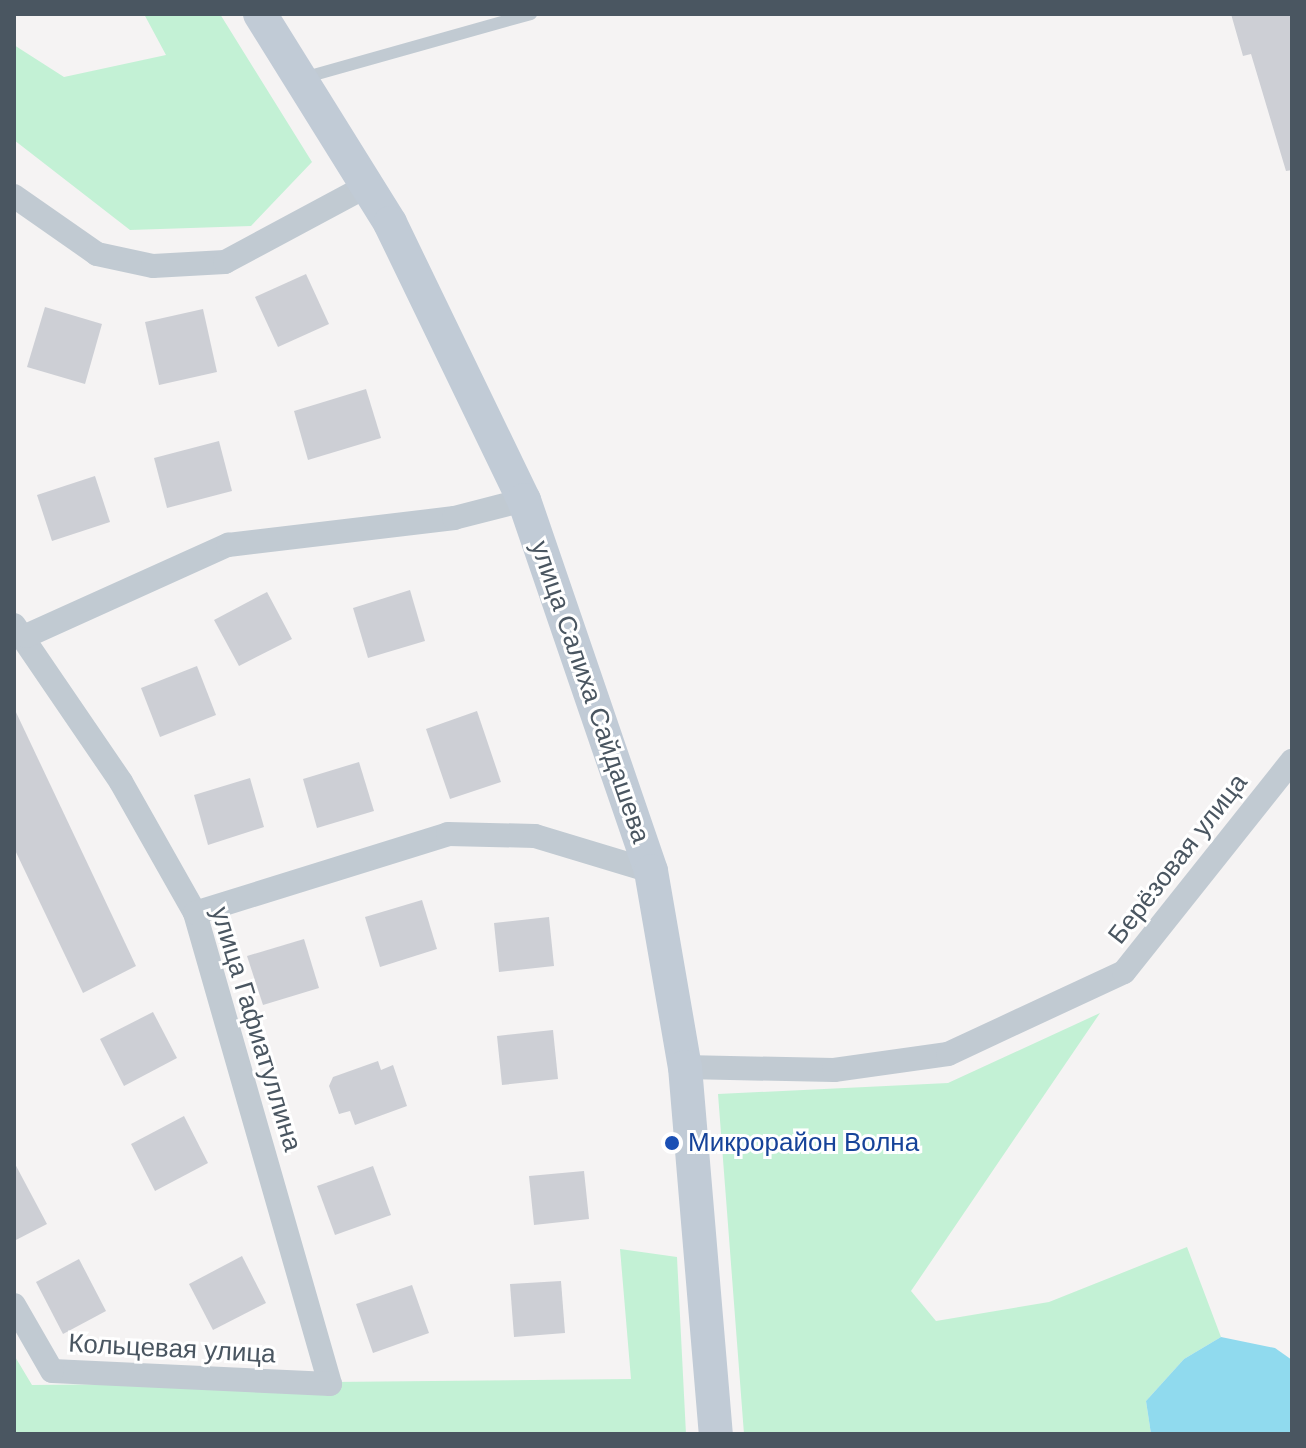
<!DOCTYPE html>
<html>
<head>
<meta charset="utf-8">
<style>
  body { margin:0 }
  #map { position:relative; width:1306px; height:1448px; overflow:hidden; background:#f5f3f3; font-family:Arial,sans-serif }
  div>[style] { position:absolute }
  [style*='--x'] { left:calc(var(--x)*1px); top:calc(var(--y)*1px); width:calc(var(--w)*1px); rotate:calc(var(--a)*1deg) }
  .green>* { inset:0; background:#c3f1d5 }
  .water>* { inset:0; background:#90daee }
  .building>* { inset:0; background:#cdcfd5 }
  .lane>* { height:12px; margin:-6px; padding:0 6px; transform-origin:6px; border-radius:6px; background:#c1cad2 }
  .street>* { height:24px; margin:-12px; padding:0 12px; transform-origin:12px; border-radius:12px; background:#c1cad2 }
  .secondary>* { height:34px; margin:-17px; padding:0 17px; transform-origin:17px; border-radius:17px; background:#c1cbd6 }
  .dots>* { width:22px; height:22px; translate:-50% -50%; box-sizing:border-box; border:4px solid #fff; border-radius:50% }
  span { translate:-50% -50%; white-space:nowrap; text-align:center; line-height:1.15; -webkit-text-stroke:6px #fff; paint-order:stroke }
  .street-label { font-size:26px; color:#4a5661 }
  .transit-label { font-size:26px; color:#164399 }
  .left { translate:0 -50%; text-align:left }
  .frame { position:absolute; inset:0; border:16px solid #4a5661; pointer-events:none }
</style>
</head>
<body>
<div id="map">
  <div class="green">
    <div style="clip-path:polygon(144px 14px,220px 14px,312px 162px,251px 226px,130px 230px,14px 140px,14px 45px,64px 77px,166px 55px)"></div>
    <div style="clip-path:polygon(1100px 1013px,911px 1291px,936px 1321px,1049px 1302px,1187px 1247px,1221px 1337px,1184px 1359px,1146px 1401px,1151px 1434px,744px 1434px,718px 1094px,948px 1083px)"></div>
    <div style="clip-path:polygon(620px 1249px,677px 1257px,686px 1434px,14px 1434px,14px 1355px,32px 1385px,631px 1379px)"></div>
  </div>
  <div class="water">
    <div style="clip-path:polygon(1221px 1337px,1275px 1348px,1292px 1360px,1292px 1434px,1151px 1434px,1146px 1401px,1184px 1359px)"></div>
  </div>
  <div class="building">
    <div style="clip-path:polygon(1231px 14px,1292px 14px,1292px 170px,1286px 171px,1251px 54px,1243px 56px)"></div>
    <div style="clip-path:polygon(306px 274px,329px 324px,278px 347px,255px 297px)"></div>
    <div style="clip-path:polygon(45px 307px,102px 324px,85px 384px,27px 367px)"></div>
    <div style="clip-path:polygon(203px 309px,217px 372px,159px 385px,145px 322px)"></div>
    <div style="clip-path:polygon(366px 389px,381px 438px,308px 460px,294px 411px)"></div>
    <div style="clip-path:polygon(219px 441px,232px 491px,167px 508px,154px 458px)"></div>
    <div style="clip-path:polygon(95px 476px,110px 522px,52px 541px,37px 495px)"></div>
    <div style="clip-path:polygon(410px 590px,425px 641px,368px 658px,353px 608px)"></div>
    <div style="clip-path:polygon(267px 592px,292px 639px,239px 666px,214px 620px)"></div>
    <div style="clip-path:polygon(197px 666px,216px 715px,160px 737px,141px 688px)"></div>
    <div style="clip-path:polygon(14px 708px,136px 966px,83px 993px,14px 848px)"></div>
    <div style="clip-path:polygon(477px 711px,501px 782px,450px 799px,426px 729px)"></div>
    <div style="clip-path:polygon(359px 762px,374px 811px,317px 828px,303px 779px)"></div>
    <div style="clip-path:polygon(250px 778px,264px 827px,208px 845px,194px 795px)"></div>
    <div style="clip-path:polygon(422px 900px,437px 949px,380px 967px,365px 917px)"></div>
    <div style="clip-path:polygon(549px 917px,554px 966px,499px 972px,494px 923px)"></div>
    <div style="clip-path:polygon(304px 939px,319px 988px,263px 1005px,247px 956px)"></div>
    <div style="clip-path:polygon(153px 1012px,177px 1058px,124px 1086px,100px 1039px)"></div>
    <div style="clip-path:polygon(553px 1030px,558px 1079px,502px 1085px,497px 1036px)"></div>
    <div style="clip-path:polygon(378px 1061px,381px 1070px,393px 1065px,407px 1106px,355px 1125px,350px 1111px,339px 1114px,329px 1086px,333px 1077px)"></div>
    <div style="clip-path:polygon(184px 1116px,208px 1163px,155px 1191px,131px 1144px)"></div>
    <div style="clip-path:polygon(14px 1162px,47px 1224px,14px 1241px)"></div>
    <div style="clip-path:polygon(373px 1166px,391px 1215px,335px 1235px,317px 1186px)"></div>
    <div style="clip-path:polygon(584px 1171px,589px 1219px,534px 1225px,529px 1176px)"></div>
    <div style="clip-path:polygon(242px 1256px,266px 1303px,213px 1330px,189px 1284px)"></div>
    <div style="clip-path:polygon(79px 1259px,106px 1311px,63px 1334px,36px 1282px)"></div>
    <div style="clip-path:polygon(561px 1281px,565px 1333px,514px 1337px,510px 1284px)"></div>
    <div style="clip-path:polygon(412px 1285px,429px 1333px,373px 1353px,356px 1304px)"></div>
  </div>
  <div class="lane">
    <div style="--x:303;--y:78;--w:237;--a:-15.7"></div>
  </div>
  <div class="street">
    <div style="--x:14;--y:196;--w:101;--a:34.9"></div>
    <div style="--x:97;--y:254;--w:57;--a:12.1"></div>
    <div style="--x:153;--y:266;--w:72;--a:-3.2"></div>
    <div style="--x:225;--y:262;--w:161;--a:-28.2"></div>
    <div style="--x:14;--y:625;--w:190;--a:55.7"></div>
    <div style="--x:121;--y:782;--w:150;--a:60.5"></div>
    <div style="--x:195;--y:913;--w:490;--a:74"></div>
    <div style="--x:330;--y:1384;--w:278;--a:-177.3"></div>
    <div style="--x:52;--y:1371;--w:76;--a:-119.9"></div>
    <div style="--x:26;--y:636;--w:222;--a:-24.3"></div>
    <div style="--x:228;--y:545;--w:228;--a:-6.8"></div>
    <div style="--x:454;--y:518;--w:72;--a:-14.4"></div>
    <div style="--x:195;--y:913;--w:265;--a:-17.3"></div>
    <div style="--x:448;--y:834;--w:87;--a:1.3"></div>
    <div style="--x:535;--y:836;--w:121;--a:16.8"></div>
    <div style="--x:685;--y:1067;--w:149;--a:1.2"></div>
    <div style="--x:834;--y:1070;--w:115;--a:-8"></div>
    <div style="--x:948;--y:1054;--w:194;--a:-25"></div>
    <div style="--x:1124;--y:972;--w:270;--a:-51.5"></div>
  </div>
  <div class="secondary">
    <div style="--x:260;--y:14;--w:246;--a:58.1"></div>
    <div style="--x:390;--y:223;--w:308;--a:64.2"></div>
    <div style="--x:524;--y:500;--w:392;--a:71.1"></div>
    <div style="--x:651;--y:871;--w:199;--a:80.2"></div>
    <div style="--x:685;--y:1067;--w:368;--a:85.2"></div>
  </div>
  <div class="dots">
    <div style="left:672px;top:1143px;background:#1a4fb4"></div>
  </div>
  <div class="street-label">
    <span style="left:590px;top:692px;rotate:71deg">улица Салиха Сайдашева</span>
    <span style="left:1178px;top:859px;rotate:-52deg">Берёзовая улица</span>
    <span style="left:256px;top:1029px;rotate:73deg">улица Гафиатуллина</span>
    <span style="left:172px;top:1349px;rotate:3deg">Кольцевая улица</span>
  </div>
  <div class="transit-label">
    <span class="left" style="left:688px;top:1143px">Микрорайон Волна</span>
  </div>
  <div class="frame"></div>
</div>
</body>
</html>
